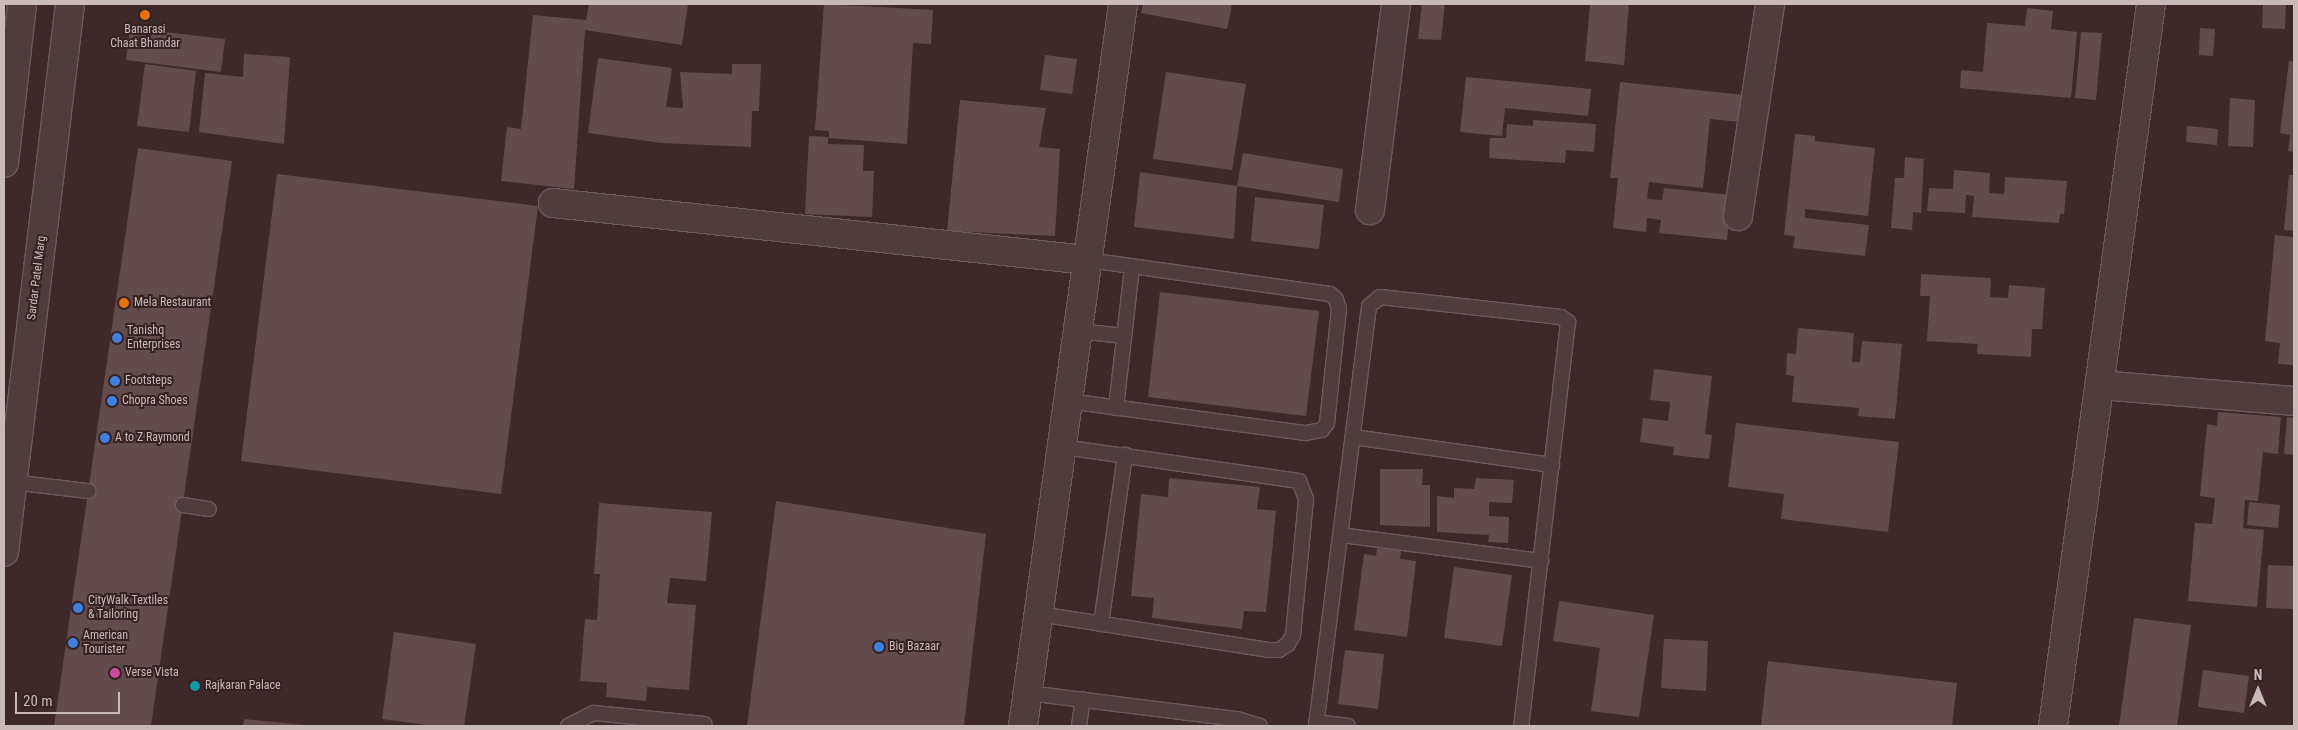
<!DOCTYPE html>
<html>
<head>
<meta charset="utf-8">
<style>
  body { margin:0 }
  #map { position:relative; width:2298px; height:730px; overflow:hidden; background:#3e292a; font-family:"Roboto Condensed",sans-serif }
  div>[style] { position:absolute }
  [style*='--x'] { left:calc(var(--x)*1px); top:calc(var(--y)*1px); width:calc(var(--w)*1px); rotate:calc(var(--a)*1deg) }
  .building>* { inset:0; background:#624b4c }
  .roads { filter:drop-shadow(1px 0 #6c5b5b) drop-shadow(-1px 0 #6c5b5b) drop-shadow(0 1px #6c5b5b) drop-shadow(0 -1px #6c5b5b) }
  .service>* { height:14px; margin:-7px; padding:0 7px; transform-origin:7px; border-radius:7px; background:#4f3d3e }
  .minor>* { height:28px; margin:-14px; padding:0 14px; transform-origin:14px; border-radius:14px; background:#4f3d3e }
  .tertiary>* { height:28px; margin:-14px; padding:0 14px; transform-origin:14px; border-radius:14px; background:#4f3d3e }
  .dots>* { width:14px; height:14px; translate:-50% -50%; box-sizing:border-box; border:2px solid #342222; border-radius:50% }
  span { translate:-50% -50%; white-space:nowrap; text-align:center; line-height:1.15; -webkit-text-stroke:4px #342222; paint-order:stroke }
  .poi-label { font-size:12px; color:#c9baba }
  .left { translate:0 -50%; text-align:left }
  .street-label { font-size:12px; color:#c9baba }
  .frame { position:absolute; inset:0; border:5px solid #c9baba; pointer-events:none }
  .north { position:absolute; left:2233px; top:665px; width:50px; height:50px; -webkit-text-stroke:4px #342222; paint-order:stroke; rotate:0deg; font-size:14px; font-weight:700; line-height:20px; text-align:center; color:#c9baba }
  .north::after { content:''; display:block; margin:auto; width:18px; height:22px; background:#c9baba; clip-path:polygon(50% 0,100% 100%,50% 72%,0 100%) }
  .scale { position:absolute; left:15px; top:692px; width:105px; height:22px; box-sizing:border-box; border:2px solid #c9baba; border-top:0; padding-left:6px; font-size:15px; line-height:18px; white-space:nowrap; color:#c9baba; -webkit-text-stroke:4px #342222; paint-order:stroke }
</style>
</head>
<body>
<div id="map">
  <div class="building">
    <div style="clip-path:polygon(589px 4px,688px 4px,682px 45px,585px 30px,574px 189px,501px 181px,507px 127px,521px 129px,533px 15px,586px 20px)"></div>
    <div style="clip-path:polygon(824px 4px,933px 10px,931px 44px,913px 43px,907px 144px,828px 138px,828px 144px,864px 145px,863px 171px,874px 171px,872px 217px,805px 214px,809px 136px,829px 137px,829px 131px,815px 130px)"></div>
    <div style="clip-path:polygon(1143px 4px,1232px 4px,1227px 29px,1141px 13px)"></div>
    <div style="clip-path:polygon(1422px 4px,1445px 4px,1441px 40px,1418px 39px)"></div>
    <div style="clip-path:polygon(1590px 4px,1629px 4px,1624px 65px,1585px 61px)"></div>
    <div style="clip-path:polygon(2263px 4px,2286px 4px,2285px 29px,2262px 28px)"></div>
    <div style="clip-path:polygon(2027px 8px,2053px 11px,2051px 29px,2077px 32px,2071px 98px,1960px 88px,1961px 70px,1983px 72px,1987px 23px,2025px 26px)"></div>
    <div style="clip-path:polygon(130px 28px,225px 39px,221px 72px,126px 60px)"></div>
    <div style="clip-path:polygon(2200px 28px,2215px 29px,2213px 56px,2199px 55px)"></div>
    <div style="clip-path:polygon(2081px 32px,2102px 33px,2096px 100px,2075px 98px)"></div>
    <div style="clip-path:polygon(244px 54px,290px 57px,284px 144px,199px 132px,205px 73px,243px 77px)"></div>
    <div style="clip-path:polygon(1045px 55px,1077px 59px,1072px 94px,1040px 90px)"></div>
    <div style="clip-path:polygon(598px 58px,672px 68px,666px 107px,683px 108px,680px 72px,732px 74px,732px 64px,761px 64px,759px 111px,752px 111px,751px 147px,662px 143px,588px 133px)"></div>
    <div style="clip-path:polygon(2289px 61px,2294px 62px,2294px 152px,2288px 151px,2290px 135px,2280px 133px)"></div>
    <div style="clip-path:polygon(145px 64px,196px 71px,189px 132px,137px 126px)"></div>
    <div style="clip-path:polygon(1166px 72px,1246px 84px,1232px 170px,1153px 159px)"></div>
    <div style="clip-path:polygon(1466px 77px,1591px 89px,1588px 116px,1505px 108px,1502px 136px,1460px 132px)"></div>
    <div style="clip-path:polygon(1620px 82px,1744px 95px,1741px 122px,1710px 119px,1703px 188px,1649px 182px,1647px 199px,1662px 200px,1664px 188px,1732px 195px,1727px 240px,1659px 233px,1661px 220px,1647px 218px,1646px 232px,1613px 228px,1618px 178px,1610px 178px)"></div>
    <div style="clip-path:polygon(2230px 98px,2255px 100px,2253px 147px,2228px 146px)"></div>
    <div style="clip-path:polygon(960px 100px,1046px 108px,1039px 147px,1060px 149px,1055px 236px,947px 231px)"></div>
    <div style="clip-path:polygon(1533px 120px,1596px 124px,1594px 152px,1566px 150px,1565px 163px,1489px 158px,1490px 138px,1506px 138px,1507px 124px,1533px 126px)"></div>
    <div style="clip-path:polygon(2187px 126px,2218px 129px,2217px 145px,2186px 142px)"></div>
    <div style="clip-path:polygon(1795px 134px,1815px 136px,1815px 141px,1875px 148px,1868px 216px,1805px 209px,1805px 218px,1869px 225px,1865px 256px,1793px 248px,1795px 236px,1784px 235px)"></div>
    <div style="clip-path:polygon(138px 148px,232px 161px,151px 726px,54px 726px)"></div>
    <div style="clip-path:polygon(1243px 153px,1343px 169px,1339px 202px,1237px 186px)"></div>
    <div style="clip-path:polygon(1905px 157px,1924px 159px,1921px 213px,1913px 212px,1912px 230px,1891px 228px,1895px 178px,1904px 178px)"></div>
    <div style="clip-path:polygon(1954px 170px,1990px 173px,1989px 193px,2004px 194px,2005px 177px,2067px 181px,2064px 214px,2060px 214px,2059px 223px,1972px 217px,1974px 196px,1966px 195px,1965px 213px,1927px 211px,1929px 188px,1953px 189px)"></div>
    <div style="clip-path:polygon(1140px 172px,1237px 186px,1234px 239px,1134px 227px)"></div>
    <div style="clip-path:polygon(277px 174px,538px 206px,501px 494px,241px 461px)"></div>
    <div style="clip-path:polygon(2289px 175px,2294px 175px,2294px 231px,2284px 230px)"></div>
    <div style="clip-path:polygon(1255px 197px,1324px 205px,1319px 249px,1251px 241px)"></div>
    <div style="clip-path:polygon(2275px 235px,2294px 237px,2294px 365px,2278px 364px,2280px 343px,2265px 341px)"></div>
    <div style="clip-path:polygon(1921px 274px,1991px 278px,1990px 297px,2008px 298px,2009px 285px,2045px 288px,2042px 329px,2032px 329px,2031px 357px,1977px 354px,1978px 344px,1927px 341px,1930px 296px,1920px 296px)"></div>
    <div style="clip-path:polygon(1160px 292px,1319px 311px,1306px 416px,1148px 397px)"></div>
    <div style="clip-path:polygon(1798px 328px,1854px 333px,1852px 362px,1860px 362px,1862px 341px,1902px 344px,1895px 419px,1858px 416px,1859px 408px,1792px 402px,1794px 376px,1786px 375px,1787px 353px,1796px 354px)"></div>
    <div style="clip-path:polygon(1654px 369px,1712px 376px,1705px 434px,1712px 435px,1709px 459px,1673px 455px,1674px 447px,1640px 442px,1643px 418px,1668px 421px,1670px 402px,1650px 400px)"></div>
    <div style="clip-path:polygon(2218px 412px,2281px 417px,2278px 454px,2263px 452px,2258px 501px,2245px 500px,2243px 528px,2264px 530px,2257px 607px,2188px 601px,2195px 523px,2212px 524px,2215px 498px,2200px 496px,2207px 424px,2217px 426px)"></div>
    <div style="clip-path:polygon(2287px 417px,2294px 418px,2294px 455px,2284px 454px)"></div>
    <div style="clip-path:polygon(1736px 423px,1899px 442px,1888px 532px,1781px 519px,1784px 494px,1728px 487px)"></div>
    <div style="clip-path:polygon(1380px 469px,1423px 469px,1422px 485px,1430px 485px,1430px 527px,1380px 525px)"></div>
    <div style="clip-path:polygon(1169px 478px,1260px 487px,1257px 509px,1276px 511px,1266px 612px,1244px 611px,1242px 629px,1152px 618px,1154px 598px,1131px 596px,1141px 494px,1168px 497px)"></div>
    <div style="clip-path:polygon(1476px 478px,1514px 480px,1512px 503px,1489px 502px,1489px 516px,1509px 517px,1508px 543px,1488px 542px,1489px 535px,1437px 532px,1437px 496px,1454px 498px,1454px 488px,1474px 489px)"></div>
    <div style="clip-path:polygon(776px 501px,986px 534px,964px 726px,747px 726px)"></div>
    <div style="clip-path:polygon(2249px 502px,2280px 505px,2278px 528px,2247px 525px)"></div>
    <div style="clip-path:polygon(599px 503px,712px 512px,706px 581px,670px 578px,667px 603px,696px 605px,689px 690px,647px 687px,646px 701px,606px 697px,607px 683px,580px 681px,585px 619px,597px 620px,600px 574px,594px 574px)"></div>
    <div style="clip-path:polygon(1377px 548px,1401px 551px,1400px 559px,1416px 561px,1407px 637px,1354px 630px,1364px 554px,1376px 556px)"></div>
    <div style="clip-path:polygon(2268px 565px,2294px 566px,2294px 609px,2266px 608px)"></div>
    <div style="clip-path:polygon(1454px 567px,1512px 575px,1502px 646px,1444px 638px)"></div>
    <div style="clip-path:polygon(1559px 601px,1654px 615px,1639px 717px,1591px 711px,1600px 648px,1553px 641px)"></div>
    <div style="clip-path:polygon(2134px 618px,2191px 625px,2177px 726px,2119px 726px)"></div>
    <div style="clip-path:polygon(394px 632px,476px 644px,464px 726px,434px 726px,382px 719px)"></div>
    <div style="clip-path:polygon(1664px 639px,1708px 641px,1706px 691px,1661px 688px)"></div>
    <div style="clip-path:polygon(1345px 650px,1384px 654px,1378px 709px,1338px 704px)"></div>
    <div style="clip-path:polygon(1768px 661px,1957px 683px,1952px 726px,1761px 726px)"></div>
    <div style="clip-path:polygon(2203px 670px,2249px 676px,2244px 713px,2198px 707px)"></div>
    <div style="clip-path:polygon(244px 719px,305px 725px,305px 726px,243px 726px)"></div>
  </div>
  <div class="roads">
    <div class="service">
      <div style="--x:1078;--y:331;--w:46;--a:6.2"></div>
      <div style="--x:1068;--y:401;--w:240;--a:7.7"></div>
      <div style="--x:1306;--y:433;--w:16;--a:-11"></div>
      <div style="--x:1322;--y:430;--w:9;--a:-54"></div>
      <div style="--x:1327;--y:423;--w:115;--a:-84"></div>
      <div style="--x:1339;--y:309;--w:10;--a:-107"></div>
      <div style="--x:1336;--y:299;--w:8;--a:-140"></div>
      <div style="--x:1330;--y:294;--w:245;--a:-172"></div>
      <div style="--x:1116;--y:408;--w:142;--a:-83.5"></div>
      <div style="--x:1353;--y:437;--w:201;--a:8"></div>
      <div style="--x:12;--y:482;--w:77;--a:6.8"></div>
      <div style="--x:183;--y:505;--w:26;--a:9"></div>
      <div style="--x:1341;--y:535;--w:202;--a:7.4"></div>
      <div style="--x:1039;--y:614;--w:232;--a:8.9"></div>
      <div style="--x:1268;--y:650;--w:11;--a:0"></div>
      <div style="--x:1279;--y:650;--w:11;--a:-34"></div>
      <div style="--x:1288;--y:644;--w:10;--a:-61"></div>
      <div style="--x:1293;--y:635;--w:137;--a:-84.5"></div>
      <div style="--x:1306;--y:499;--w:19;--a:-111"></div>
      <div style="--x:1299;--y:481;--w:239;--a:-171.8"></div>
      <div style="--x:1101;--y:624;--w:171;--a:-81.9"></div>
      <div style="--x:1028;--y:693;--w:211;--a:7.1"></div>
      <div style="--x:1237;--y:719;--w:24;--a:17"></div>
      <div style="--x:1316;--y:722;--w:32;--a:7"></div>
      <div style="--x:568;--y:726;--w:29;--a:-27"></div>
      <div style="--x:594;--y:713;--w:111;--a:5.7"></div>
      <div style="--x:1079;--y:726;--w:27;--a:-82"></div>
      <div style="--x:1316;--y:726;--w:423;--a:-82.8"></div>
      <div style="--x:1369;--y:306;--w:14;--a:-39"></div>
      <div style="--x:1380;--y:297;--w:182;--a:6.3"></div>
      <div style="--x:1561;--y:317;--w:9;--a:36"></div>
      <div style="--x:1568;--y:322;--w:407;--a:96.6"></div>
    </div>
    <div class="minor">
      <div style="--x:553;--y:203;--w:537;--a:6.09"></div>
      <div style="--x:1370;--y:210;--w:208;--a:-82.8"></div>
      <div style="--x:1738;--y:216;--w:214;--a:-81.4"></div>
      <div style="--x:2100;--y:385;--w:195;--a:4.7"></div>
      <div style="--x:1023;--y:726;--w:729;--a:-82.11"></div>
      <div style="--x:2053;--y:726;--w:729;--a:-82.27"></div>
    </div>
    <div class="tertiary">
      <div style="--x:4;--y:163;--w:160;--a:-83.5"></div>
      <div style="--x:4;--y:552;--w:552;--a:-83.13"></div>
    </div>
  </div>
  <div class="dots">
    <div style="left:145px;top:15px;background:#e8710a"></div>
    <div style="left:124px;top:303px;background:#e8710a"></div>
    <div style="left:117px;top:338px;background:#3f7fe0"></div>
    <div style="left:115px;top:381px;background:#3f7fe0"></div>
    <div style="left:112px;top:401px;background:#3f7fe0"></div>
    <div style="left:105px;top:438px;background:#3f7fe0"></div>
    <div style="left:78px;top:608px;background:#3f7fe0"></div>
    <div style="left:73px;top:643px;background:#3f7fe0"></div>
    <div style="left:879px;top:647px;background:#3f7fe0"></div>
    <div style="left:115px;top:673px;background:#d1479c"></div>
    <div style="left:195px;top:686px;background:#0f9aa8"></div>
  </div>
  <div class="poi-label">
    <span style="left:145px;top:37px">Banarasi<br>Chaat Bhandar</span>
    <span class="left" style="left:134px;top:303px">Mela Restaurant</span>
    <span class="left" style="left:127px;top:338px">Tanishq<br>Enterprises</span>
    <span class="left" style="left:125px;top:381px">Footsteps</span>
    <span class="left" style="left:122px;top:401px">Chopra Shoes</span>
    <span class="left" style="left:115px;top:438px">A to Z Raymond</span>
    <span class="left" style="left:88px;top:608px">CityWalk Textiles<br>&amp; Tailoring</span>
    <span class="left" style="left:83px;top:643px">American<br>Tourister</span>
    <span class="left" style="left:889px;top:647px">Big Bazaar</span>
    <span class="left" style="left:125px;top:673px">Verse Vista</span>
    <span class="left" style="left:205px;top:686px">Rajkaran Palace</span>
  </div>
  <div class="street-label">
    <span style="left:37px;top:278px;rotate:-83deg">Sardar Patel Marg</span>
  </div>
  <div class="frame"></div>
  <div class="north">N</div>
  <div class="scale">20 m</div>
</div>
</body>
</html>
